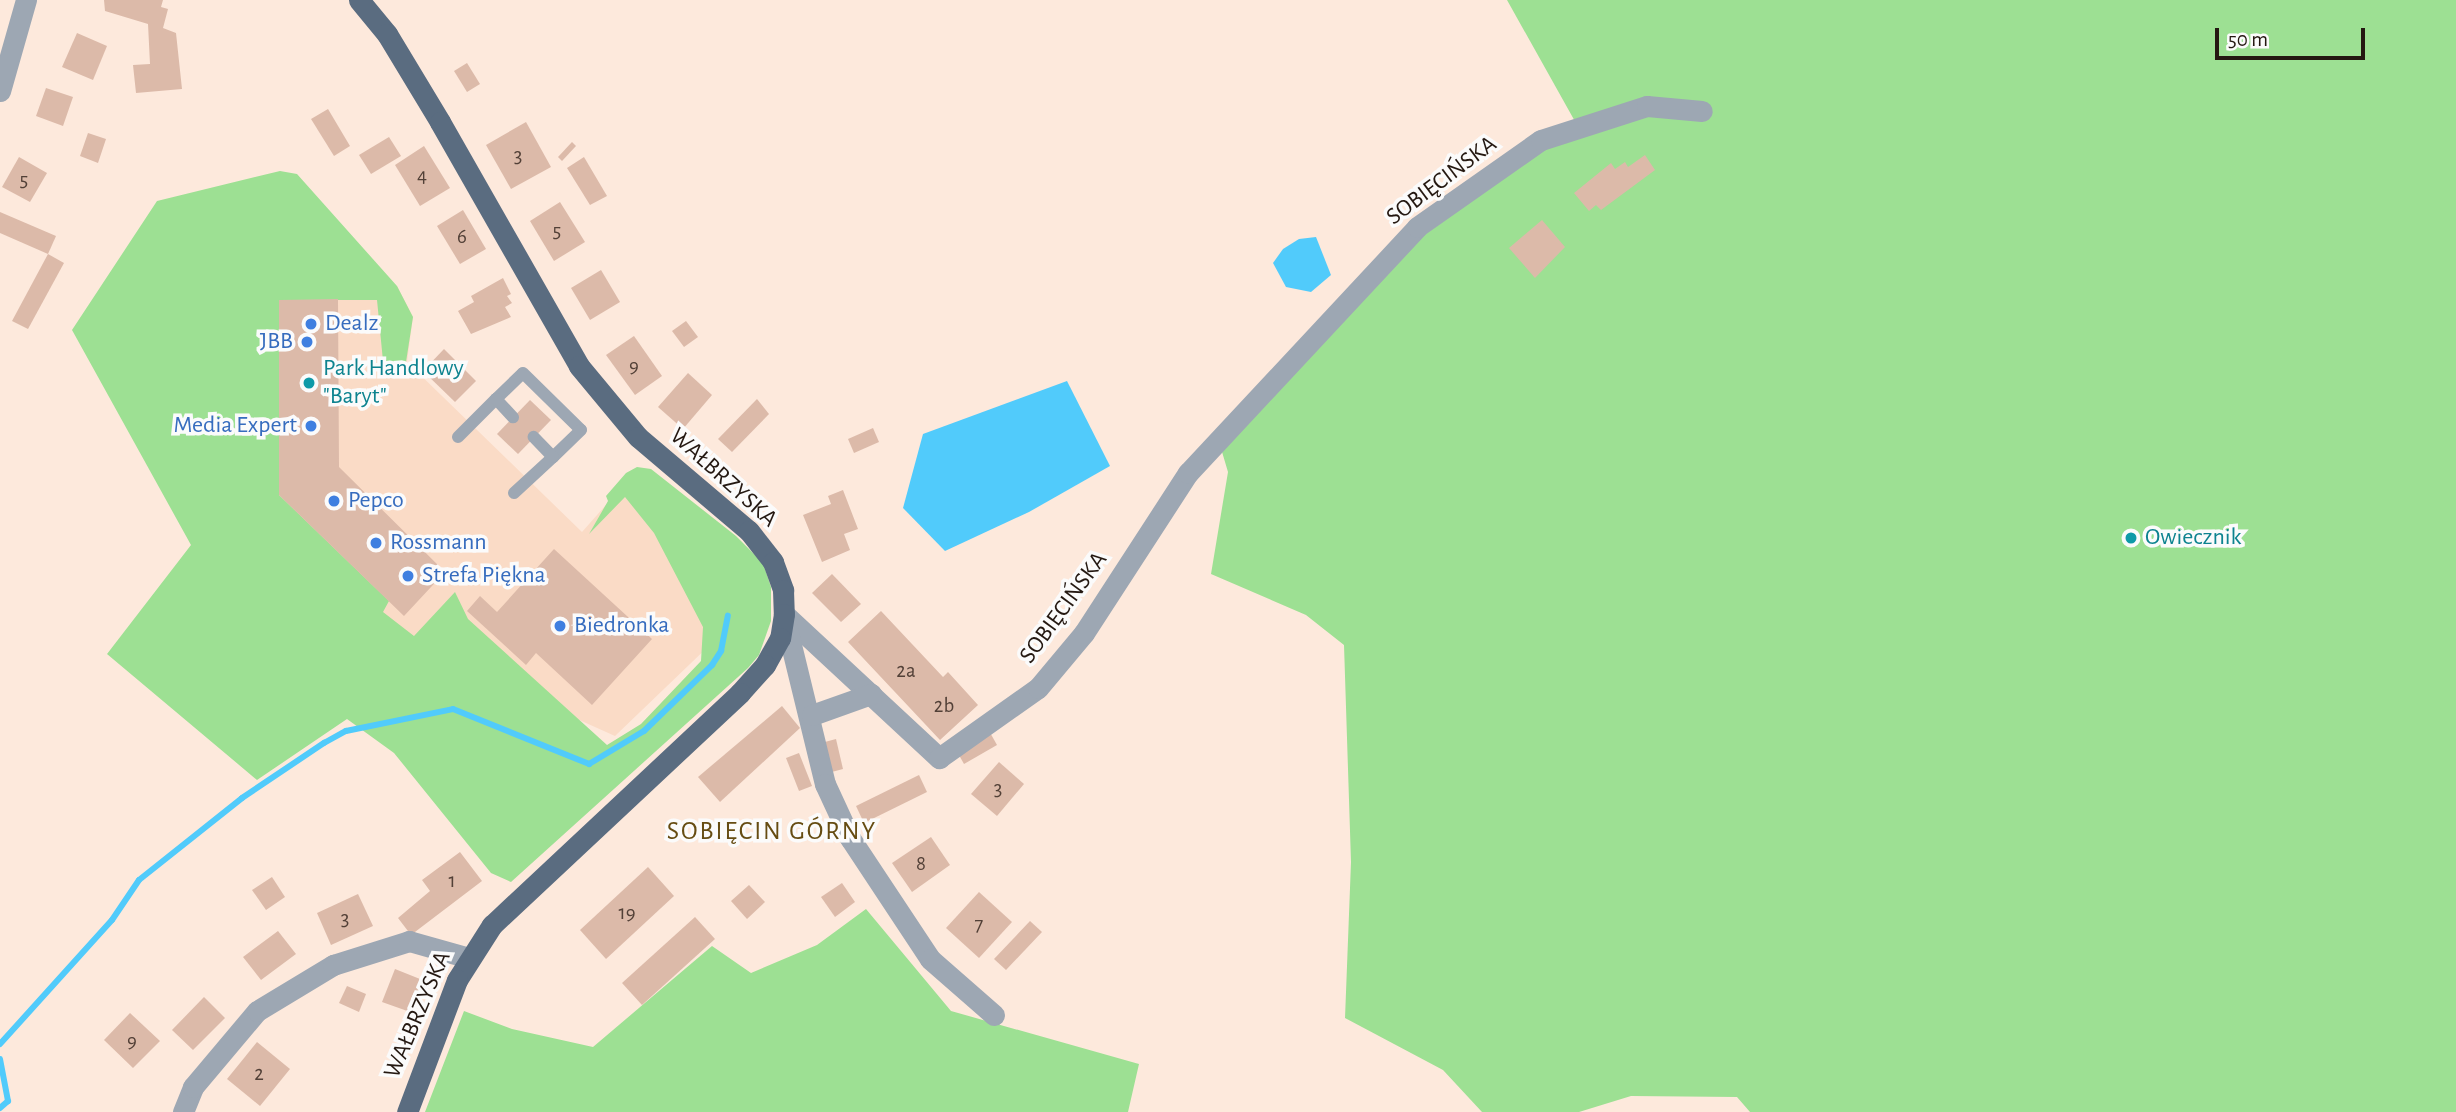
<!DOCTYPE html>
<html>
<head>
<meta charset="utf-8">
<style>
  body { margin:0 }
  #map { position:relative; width:2456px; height:1112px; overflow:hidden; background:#fde9dc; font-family:"Alegreya Sans",sans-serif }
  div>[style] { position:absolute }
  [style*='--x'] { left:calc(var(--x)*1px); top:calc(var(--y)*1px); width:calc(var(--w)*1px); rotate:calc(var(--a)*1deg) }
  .built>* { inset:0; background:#fadbc6 }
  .green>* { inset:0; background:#9de093 }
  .water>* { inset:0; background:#51cbfb }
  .stream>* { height:6px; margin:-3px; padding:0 3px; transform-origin:3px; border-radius:3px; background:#51cbfb }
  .building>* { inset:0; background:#dcbaa9 }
  .service>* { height:12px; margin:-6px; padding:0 6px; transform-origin:6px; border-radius:6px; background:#9da7b3 }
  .minor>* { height:21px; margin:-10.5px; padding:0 10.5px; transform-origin:10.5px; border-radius:10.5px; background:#9da7b3 }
  .primary>* { height:21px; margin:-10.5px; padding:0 10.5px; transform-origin:10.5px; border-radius:10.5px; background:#5a6c80 }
  .dots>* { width:19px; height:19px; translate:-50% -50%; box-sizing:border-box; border:4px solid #fbfbfb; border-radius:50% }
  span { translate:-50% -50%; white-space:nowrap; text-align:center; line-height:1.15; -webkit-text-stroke:7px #fbfbfb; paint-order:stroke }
  .number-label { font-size:21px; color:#524037 }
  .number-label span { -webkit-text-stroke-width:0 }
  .street-label { font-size:24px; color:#241811 }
  .shop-label { font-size:24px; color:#366cbe }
  .left { translate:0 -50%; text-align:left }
  .right { translate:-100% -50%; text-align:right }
  .culture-label { font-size:24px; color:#0d838f }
  .neighbourhood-label { font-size:26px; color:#664c12; letter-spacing:2px }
  .scale { position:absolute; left:2215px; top:28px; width:150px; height:32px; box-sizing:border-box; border:4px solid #241811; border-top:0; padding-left:9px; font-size:21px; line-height:24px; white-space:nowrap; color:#241811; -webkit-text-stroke:5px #fbfbfb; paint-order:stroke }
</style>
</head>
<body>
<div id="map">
  <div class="built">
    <div style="clip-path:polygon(397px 286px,413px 317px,407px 362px,582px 532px,620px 489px,673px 555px,715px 640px,615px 736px,414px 646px,269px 501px,268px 288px)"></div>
  </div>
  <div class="green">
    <div style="clip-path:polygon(1507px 0,2456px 0,2456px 1112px,1750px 1112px,1737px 1097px,1631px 1096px,1579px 1112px,1482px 1112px,1443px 1070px,1345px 1018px,1351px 862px,1344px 645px,1306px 615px,1211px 574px,1228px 472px,1217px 435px,1399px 253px,1577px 125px)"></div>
    <div style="clip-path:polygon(280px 171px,297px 174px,397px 286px,413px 317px,406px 362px,383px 361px,377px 300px,279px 300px,279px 495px,389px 601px,383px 612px,414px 636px,455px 592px,468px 619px,607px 745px,641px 724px,701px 661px,703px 627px,654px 533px,625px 497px,589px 534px,608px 501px,606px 496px,626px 473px,637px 467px,651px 469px,736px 536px,763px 563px,771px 587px,771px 621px,759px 655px,748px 668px,511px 882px,491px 873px,394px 753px,347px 719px,257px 780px,107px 654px,191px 545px,72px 330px,157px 201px)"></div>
    <div style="clip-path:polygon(866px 909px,951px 1011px,1139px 1064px,1128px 1112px,425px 1112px,464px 1011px,512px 1029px,593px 1047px,712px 946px,751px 973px,817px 945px)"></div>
  </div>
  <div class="water">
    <div style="clip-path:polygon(1316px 237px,1331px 275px,1311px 292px,1286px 287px,1273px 263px,1283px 249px,1299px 239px)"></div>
    <div style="clip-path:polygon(1067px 381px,1110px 466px,1029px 512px,945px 551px,903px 508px,923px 434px)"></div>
  </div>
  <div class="stream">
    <div style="--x:0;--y:1044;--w:167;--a:-47.9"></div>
    <div style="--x:112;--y:920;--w:48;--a:-56"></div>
    <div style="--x:139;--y:880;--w:132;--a:-38.5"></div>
    <div style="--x:242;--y:798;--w:99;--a:-33.9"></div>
    <div style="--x:324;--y:743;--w:25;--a:-29"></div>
    <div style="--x:346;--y:731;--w:109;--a:-11.6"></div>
    <div style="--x:453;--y:709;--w:147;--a:22"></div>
    <div style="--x:589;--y:764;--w:64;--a:-31"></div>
    <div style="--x:644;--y:731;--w:95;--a:-44.1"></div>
    <div style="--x:712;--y:665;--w:17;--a:-57"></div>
    <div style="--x:721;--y:651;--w:36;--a:-79"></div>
    <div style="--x:0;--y:1059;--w:43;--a:79.2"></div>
    <div style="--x:8;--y:1101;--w:11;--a:139"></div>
  </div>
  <div class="building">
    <div style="clip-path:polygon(104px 0,163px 0,161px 7px,168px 9px,163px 28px,176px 33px,182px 89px,136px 93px,133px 65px,150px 64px,148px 24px,105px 11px)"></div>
    <div style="clip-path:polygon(77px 33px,107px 46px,93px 80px,62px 67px)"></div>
    <div style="clip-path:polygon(467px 63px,480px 84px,467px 92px,454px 71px)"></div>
    <div style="clip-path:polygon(46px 88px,73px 97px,63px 126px,36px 116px)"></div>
    <div style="clip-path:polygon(328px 109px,350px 146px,334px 156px,311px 119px)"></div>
    <div style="clip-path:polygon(526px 122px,551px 167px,511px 189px,486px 145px)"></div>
    <div style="clip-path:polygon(88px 133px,106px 139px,98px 163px,80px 156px)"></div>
    <div style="clip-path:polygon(389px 137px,401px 156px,371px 174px,359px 155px)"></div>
    <div style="clip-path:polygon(572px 142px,576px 146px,562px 161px,558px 157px)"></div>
    <div style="clip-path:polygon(424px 146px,450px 188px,420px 206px,395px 165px)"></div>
    <div style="clip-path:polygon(1645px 155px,1655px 170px,1601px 210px,1596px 205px,1589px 211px,1574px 193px,1611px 163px,1615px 169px,1625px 162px,1628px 167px)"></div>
    <div style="clip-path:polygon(19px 157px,47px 173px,30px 202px,2px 187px)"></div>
    <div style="clip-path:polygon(584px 157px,607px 196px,590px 205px,567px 168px)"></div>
    <div style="clip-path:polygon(560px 202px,585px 242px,554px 261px,530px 221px)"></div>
    <div style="clip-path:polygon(463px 210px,486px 249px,460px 264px,437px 226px)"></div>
    <div style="clip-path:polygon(0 212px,56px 236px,48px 254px,0 233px)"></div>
    <div style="clip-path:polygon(1542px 220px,1565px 247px,1535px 278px,1509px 248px)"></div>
    <div style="clip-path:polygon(48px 254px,64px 263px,28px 329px,12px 321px)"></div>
    <div style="clip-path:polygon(601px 270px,620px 302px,590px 320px,571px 288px)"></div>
    <div style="clip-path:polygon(503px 278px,511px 294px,507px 296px,512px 303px,505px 307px,511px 317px,471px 334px,458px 311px,474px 302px,471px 296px)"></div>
    <div style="clip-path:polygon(338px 299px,339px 467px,445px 572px,404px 616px,279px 495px,279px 300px)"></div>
    <div style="clip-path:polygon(686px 321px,698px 337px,684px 347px,672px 331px)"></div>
    <div style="clip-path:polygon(634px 336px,662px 376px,635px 395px,606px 355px)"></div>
    <div style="clip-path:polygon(444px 349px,476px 381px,455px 402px,423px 371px)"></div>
    <div style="clip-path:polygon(688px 373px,712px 395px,683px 429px,658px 407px)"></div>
    <div style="clip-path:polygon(757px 399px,769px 414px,732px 452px,718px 439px)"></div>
    <div style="clip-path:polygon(530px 400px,551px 420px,518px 454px,497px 434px)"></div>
    <div style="clip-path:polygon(873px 428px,879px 442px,854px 453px,848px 439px)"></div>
    <div style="clip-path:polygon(843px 490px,858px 529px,844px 534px,850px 550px,822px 562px,803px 515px,831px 504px,828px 496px)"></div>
    <div style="clip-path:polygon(554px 549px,652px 639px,592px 705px,536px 653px,526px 665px,467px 611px,480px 596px,497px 612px)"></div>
    <div style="clip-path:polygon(832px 574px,861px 604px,841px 622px,812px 593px)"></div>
    <div style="clip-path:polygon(881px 611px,943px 677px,948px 672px,978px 705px,940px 740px,848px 642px)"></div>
    <div style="clip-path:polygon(782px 706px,800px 728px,720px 802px,698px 777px)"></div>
    <div style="clip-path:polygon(988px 729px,997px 745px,964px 764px,955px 748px)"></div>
    <div style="clip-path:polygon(836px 739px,843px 769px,828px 773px,821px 743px)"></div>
    <div style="clip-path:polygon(799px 753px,812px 786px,799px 791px,786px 758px)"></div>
    <div style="clip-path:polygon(999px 762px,1024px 784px,997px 816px,971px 794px)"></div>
    <div style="clip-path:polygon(919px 775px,927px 792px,864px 823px,856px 806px)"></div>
    <div style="clip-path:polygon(931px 837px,950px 865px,912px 892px,892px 863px)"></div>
    <div style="clip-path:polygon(460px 852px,482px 881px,411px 935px,398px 918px,430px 891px,422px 880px)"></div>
    <div style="clip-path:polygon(648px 867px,674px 896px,606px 959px,580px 930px)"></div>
    <div style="clip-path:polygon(272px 877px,285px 897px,266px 910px,252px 890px)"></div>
    <div style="clip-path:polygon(842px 883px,855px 902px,835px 917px,821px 897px)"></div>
    <div style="clip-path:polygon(749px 885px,765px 902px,747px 919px,731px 901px)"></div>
    <div style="clip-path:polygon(979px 892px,1012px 922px,979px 958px,946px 928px)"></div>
    <div style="clip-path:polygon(358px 894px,373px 926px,331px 945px,317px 913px)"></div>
    <div style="clip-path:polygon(695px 917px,715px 939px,642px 1005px,622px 983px)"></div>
    <div style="clip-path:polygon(1030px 921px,1042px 932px,1006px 970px,994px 959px)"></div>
    <div style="clip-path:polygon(278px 931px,296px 954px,261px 980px,243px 957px)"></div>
    <div style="clip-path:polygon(395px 969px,425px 981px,413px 1013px,382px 1002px)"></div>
    <div style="clip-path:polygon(347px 986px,366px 994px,359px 1012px,339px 1003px)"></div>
    <div style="clip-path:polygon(204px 997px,225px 1018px,193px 1050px,172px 1030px)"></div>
    <div style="clip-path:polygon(130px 1013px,160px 1041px,133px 1068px,104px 1040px)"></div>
    <div style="clip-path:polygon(257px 1042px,290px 1069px,260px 1106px,227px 1079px)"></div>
  </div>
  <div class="service">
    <div style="--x:496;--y:399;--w:37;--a:-44"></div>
    <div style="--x:523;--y:373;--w:81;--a:44.5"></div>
    <div style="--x:581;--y:430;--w:39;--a:136"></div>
    <div style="--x:458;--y:437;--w:54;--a:-45"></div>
    <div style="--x:496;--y:399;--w:25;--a:47"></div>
    <div style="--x:514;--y:493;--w:53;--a:-42.7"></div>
    <div style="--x:553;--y:457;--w:28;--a:-134"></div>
  </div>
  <div class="minor">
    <div style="--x:0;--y:91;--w:95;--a:-74.1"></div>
    <div style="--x:784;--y:614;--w:212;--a:42.9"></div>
    <div style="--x:939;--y:758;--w:121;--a:-35.3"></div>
    <div style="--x:1038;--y:688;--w:72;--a:-50.1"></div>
    <div style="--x:1084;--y:633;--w:191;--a:-57"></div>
    <div style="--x:1188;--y:473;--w:336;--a:-47"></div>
    <div style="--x:1417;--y:227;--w:151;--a:-35.1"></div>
    <div style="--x:1541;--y:140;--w:111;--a:-17.8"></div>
    <div style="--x:1647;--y:106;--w:55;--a:5.2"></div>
    <div style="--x:784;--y:616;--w:173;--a:76.3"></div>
    <div style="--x:825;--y:784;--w:60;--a:65.2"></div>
    <div style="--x:850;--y:838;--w:145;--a:56.5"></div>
    <div style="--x:930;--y:959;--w:85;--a:41.2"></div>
    <div style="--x:812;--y:715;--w:63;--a:-19.6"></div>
    <div style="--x:183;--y:1112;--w:27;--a:-68"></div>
    <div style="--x:193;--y:1087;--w:99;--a:-49.9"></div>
    <div style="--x:257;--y:1011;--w:89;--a:-31.2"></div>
    <div style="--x:333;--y:965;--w:80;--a:-17.5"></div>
    <div style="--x:409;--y:941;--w:62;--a:15.8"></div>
  </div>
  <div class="primary">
    <div style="--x:359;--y:0;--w:44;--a:50.5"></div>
    <div style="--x:387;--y:34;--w:103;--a:58.9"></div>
    <div style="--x:440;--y:122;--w:281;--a:60.3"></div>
    <div style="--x:579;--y:366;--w:92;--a:50.3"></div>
    <div style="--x:638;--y:437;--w:145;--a:40.3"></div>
    <div style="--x:749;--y:531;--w:39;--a:52"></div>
    <div style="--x:773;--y:562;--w:30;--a:70"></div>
    <div style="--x:783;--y:590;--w:24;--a:88"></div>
    <div style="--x:784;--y:614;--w:24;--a:99"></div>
    <div style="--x:780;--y:638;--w:31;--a:119"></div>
    <div style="--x:765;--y:665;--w:38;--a:132"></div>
    <div style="--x:740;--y:693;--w:340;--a:136.9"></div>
    <div style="--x:492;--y:925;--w:65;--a:122.5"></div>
    <div style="--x:457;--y:980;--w:141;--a:110.7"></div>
  </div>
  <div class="dots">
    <div style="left:311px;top:324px;background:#3f7fe0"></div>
    <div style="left:307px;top:342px;background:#3f7fe0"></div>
    <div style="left:309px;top:383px;background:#0f9aa8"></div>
    <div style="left:311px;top:426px;background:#3f7fe0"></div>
    <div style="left:334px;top:501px;background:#3f7fe0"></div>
    <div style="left:2131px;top:538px;background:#0f9aa8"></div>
    <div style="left:376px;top:543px;background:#3f7fe0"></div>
    <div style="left:408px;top:576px;background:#3f7fe0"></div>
    <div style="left:560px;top:626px;background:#3f7fe0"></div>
  </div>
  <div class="number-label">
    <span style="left:518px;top:156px">3</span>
    <span style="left:422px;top:176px">4</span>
    <span style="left:24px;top:180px">5</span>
    <span style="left:557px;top:231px">5</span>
    <span style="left:462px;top:237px">6</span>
    <span style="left:634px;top:366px">9</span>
    <span style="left:906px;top:671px">2a</span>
    <span style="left:944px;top:706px">2b</span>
    <span style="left:998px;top:789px">3</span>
    <span style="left:921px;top:864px">8</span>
    <span style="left:452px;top:881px">1</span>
    <span style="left:627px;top:913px">19</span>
    <span style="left:345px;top:919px">3</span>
    <span style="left:979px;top:925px">7</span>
    <span style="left:132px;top:1041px">9</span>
    <span style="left:259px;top:1074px">2</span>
  </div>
  <div class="street-label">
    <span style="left:1442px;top:181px;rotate:-37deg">SOBIĘCIŃSKA</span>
    <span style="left:723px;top:478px;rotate:42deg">WAŁBRZYSKA</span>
    <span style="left:1064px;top:608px;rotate:-54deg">SOBIĘCIŃSKA</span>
    <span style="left:418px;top:1015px;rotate:-67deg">WAŁBRZYSKA</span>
  </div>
  <div class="shop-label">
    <span class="left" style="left:325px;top:324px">Dealz</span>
    <span class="right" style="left:293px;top:342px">JBB</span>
    <span class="right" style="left:297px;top:426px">Media Expert</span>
    <span class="left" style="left:348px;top:501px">Pepco</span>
    <span class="left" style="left:390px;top:543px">Rossmann</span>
    <span class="left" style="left:422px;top:576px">Strefa Piękna</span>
    <span class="left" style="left:574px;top:626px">Biedronka</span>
  </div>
  <div class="culture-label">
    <span class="left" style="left:323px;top:383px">Park Handlowy<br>"Baryt"</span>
    <span class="left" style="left:2145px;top:538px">Owiecznik</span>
  </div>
  <div class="neighbourhood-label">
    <span style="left:772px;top:832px">SOBIĘCIN GÓRNY</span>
  </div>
  <div class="scale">50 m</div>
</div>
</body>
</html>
